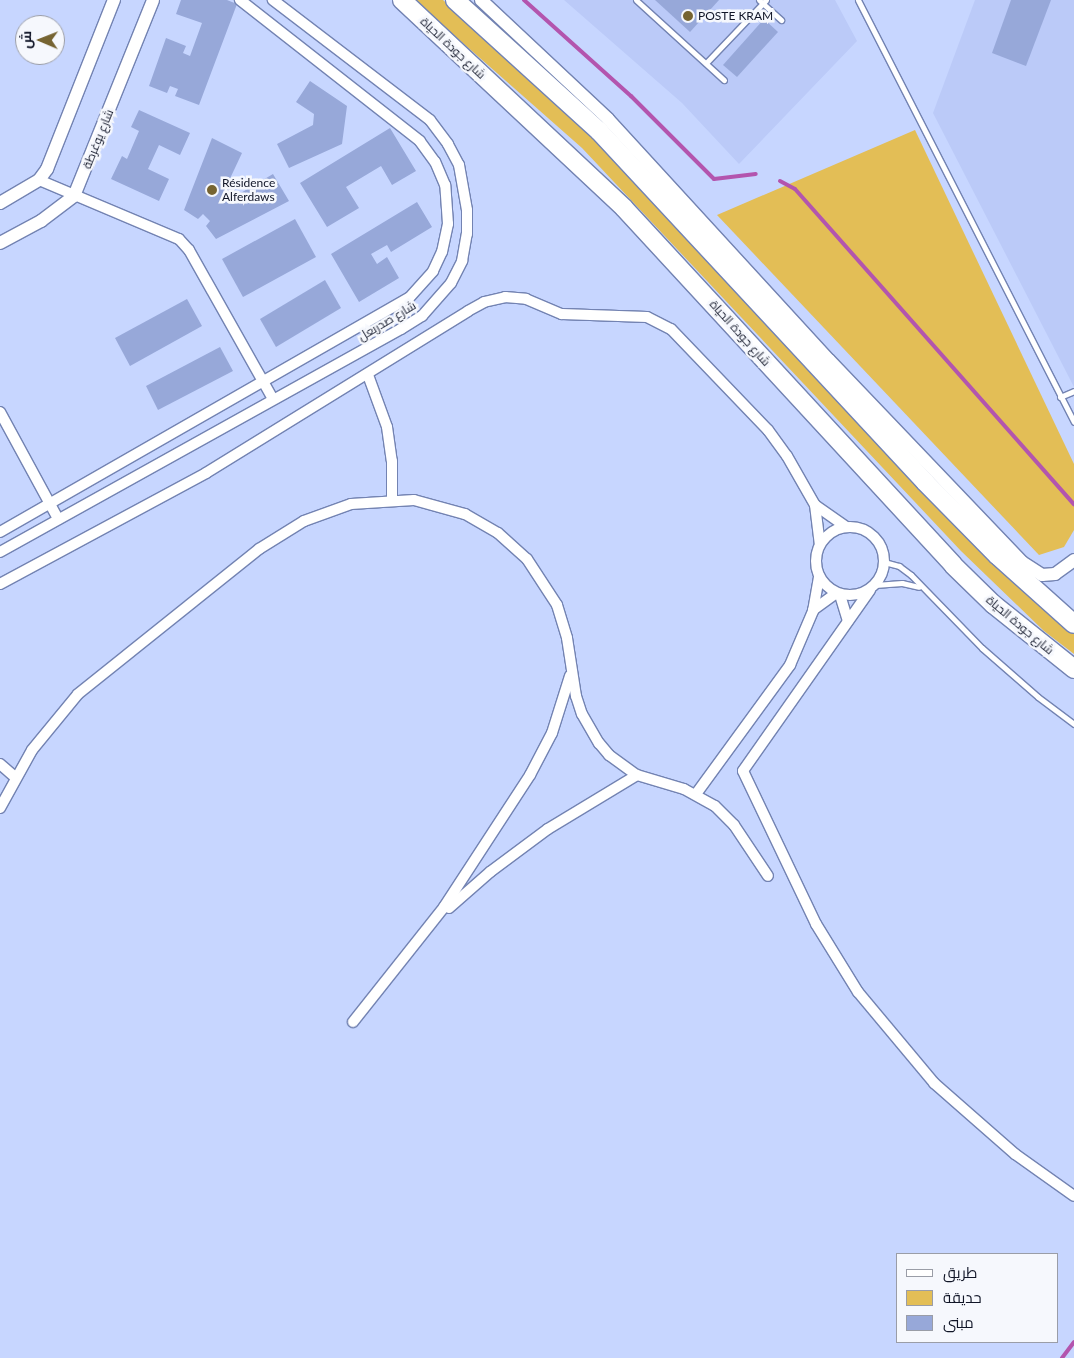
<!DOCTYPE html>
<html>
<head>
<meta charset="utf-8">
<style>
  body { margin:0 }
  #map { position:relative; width:1074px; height:1358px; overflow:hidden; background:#c7d6ff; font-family:Lato,Cairo,sans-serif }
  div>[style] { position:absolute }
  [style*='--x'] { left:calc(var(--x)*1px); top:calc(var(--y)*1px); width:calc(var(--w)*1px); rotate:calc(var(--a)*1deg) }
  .built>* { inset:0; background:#bbcaf8 }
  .green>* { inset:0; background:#e3be56 }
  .stream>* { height:4px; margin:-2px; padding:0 2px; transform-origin:2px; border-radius:2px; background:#b355ae }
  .building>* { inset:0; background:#97a8d9 }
  .roads { filter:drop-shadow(1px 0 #7383b2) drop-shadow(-1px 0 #7383b2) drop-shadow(0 1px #7383b2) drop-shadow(0 -1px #7383b2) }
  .service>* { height:5px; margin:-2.5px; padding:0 2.5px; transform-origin:2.5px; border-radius:2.5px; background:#fff }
  .minor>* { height:10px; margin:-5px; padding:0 5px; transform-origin:5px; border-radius:5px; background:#fff }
  .minor>.ring { margin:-5px; padding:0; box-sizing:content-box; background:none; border:10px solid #fff; border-radius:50% }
  .tertiary>* { height:12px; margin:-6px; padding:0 6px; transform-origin:6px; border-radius:6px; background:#fff }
  .trunk>* { height:18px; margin:-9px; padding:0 9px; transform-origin:9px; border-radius:9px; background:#fff }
  .dots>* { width:14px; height:14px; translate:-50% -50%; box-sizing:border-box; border:2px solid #f6f8fd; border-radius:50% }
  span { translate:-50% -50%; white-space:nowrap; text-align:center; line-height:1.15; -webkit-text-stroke:5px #f6f8fd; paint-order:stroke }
  .poi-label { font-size:12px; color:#101527 }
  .left { translate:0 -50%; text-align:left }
  .street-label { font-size:12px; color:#101527 }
  .legend { position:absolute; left:896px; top:1253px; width:162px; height:90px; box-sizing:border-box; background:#f6f8fd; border:1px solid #9a9da7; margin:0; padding:6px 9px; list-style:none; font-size:15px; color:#101527 }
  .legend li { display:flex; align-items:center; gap:10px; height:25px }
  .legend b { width:25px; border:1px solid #9a9da7 }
  .north { position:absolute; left:15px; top:15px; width:50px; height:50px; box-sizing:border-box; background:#f6f8fd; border:1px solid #9a9da7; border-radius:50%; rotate:271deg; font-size:14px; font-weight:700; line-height:20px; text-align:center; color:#101527 }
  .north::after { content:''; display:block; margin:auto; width:18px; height:22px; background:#766432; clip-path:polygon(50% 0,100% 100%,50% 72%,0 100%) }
</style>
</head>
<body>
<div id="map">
  <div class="built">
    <div style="clip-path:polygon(564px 0,835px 0,857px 41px,739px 164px,682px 103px)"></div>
    <div style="clip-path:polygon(975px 0,1074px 0,1074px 387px,933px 113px)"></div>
  </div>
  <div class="green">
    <div style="clip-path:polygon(414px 0,443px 0,593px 134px,1074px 630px,1074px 654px,1044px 631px,961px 551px,582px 148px)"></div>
    <div style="clip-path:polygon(915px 130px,1074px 464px,1074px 530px,1064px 547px,1039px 555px,717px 215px)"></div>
  </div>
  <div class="stream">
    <div style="--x:524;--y:0;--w:144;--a:41.9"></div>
    <div style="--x:631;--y:96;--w:117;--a:45"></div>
    <div style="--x:714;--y:179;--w:42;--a:-6.8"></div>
    <div style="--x:780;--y:181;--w:17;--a:28"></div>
    <div style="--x:795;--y:189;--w:421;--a:48.5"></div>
    <div style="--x:1062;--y:1358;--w:20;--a:-53"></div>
  </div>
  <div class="building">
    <div style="clip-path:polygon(181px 0,227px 0,237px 4px,199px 105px,175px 96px,178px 89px,170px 86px,167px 93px,149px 86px,166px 38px,186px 46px,183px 53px,190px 56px,202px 23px,176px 14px)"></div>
    <div style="clip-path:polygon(655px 0,719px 0,690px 32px)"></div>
    <div style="clip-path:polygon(1011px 0,1051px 0,1026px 66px,992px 53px)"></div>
    <div style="clip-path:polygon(764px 19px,778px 32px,737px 77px,723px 65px)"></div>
    <div style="clip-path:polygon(310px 81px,347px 106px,342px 144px,289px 168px,277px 144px,313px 125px,314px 114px,296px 102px)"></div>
    <div style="clip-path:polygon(139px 110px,190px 133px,180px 155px,159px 145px,148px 169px,169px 179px,159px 201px,111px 179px,122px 156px,127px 159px,139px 131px,131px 127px)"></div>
    <div style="clip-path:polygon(390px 128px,416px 171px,392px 185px,381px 166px,346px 187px,359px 208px,327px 227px,300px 183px)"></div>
    <div style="clip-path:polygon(212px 138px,242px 153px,227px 185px,239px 194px,273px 174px,289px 201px,216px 239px,206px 226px,210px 221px,203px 214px,198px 219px,184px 210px)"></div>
    <div style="clip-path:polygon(417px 202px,432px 227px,391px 252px,387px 245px,371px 254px,377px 264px,387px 257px,399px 278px,359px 302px,331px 254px)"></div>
    <div style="clip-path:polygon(295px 219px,316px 257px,243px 297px,222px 259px)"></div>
    <div style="clip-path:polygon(325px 280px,341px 308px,276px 347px,260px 319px)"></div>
    <div style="clip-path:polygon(187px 299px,202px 326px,130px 366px,115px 338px)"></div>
    <div style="clip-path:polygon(220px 347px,233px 371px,158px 410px,146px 386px)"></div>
  </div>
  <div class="roads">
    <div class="service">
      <div style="--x:636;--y:0;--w:119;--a:42.3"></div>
      <div style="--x:759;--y:0;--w:30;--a:42"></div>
      <div style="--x:858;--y:0;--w:474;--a:62.9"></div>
      <div style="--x:706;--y:63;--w:87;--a:-46.4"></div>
      <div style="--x:1060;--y:397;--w:15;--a:-23"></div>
      <div style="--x:884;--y:562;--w:16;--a:15"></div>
      <div style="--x:899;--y:566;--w:15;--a:37"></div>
      <div style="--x:911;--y:575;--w:102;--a:45.8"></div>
      <div style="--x:982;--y:648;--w:74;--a:41.2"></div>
      <div style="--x:1038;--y:697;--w:45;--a:36.9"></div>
      <div style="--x:875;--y:585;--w:27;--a:-4"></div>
      <div style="--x:902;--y:583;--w:17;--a:13"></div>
    </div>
    <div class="minor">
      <div style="--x:39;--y:180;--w:152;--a:22.9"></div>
      <div style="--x:179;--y:239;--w:15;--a:48"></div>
      <div style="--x:189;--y:250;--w:171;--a:60.6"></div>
      <div style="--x:368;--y:375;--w:55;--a:69.9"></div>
      <div style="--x:387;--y:427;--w:34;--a:82"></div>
      <div style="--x:392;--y:461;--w:38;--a:90"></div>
      <div style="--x:0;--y:412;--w:122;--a:61.5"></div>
      <div style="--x:815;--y:505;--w:38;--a:35"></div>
      <div class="ring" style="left:816px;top:527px;width:58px;height:58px"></div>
      <div style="--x:0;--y:532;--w:471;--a:-29.8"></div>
      <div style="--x:409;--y:298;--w:36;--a:-48"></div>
      <div style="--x:433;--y:271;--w:21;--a:-65"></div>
      <div style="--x:442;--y:252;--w:29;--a:-78"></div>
      <div style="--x:448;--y:224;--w:39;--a:-94"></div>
      <div style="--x:445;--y:185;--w:25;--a:-113"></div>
      <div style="--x:435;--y:162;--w:26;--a:-126"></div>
      <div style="--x:420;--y:141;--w:229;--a:-141.9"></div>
      <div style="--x:0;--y:552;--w:459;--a:-29.1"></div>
      <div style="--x:401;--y:329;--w:25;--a:-32"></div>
      <div style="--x:422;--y:316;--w:44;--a:-48.7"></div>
      <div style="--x:451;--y:283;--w:25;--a:-63"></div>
      <div style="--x:462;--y:261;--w:27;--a:-80"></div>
      <div style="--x:467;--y:234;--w:24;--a:-90"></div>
      <div style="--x:467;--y:210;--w:46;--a:-100.1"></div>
      <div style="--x:459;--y:165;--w:24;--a:-118"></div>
      <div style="--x:448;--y:144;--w:30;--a:-127"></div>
      <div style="--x:430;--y:120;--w:198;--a:-142.6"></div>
      <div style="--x:0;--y:584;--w:234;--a:-28.3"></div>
      <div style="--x:206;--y:473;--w:308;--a:-31.7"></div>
      <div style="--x:468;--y:311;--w:18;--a:-29"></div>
      <div style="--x:484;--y:302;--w:22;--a:-13"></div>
      <div style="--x:505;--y:297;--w:21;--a:5"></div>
      <div style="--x:526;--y:299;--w:39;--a:23"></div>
      <div style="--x:562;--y:314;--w:85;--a:2"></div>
      <div style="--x:647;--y:317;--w:27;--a:27"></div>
      <div style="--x:671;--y:329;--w:140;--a:46.2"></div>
      <div style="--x:768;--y:430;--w:32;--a:54"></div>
      <div style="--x:787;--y:456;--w:56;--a:60.3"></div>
      <div style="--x:815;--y:505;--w:39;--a:83"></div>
      <div style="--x:870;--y:590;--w:221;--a:125.1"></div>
      <div style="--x:743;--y:771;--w:170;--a:64.5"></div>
      <div style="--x:816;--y:924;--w:80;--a:58.3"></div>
      <div style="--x:858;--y:992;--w:119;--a:50.1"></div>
      <div style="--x:934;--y:1083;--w:108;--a:41.2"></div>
      <div style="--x:1015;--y:1154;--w:72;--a:35.4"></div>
      <div style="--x:840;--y:595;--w:27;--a:73"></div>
      <div style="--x:813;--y:610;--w:29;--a:-36"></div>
      <div style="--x:0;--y:764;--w:20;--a:41"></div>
      <div style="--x:696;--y:794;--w:160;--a:-53.9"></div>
      <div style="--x:790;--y:665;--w:59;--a:-66.9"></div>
      <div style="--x:813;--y:611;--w:35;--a:-80"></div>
      <div style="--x:0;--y:808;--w:66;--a:-61.1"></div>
      <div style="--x:32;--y:750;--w:72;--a:-50.6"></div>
      <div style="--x:78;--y:694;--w:232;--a:-38.7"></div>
      <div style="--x:259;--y:549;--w:53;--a:-31.9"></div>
      <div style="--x:304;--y:521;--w:50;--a:-19.9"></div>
      <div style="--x:351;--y:504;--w:63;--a:-3.6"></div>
      <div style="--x:414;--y:500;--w:53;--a:15.4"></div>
      <div style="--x:465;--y:514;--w:38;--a:30"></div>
      <div style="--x:498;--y:533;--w:39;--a:42"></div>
      <div style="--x:527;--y:559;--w:55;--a:56.9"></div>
      <div style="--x:557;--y:605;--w:34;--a:73"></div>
      <div style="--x:567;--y:638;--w:59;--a:81.2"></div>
      <div style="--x:576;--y:696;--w:19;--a:72"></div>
      <div style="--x:582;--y:714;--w:34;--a:60"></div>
      <div style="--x:599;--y:743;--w:16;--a:50"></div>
      <div style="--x:609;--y:755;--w:34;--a:36"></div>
      <div style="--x:637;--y:775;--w:49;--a:16.6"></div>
      <div style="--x:684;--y:789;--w:35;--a:29"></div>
      <div style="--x:715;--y:806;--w:27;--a:45"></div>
      <div style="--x:734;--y:825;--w:61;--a:56.3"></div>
      <div style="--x:449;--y:908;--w:55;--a:-41.3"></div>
      <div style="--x:490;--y:872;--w:72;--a:-36.6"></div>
      <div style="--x:548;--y:829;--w:104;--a:-31.2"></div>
      <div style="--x:353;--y:1022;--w:147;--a:-51.6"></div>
      <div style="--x:444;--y:907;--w:158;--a:-56.9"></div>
      <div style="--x:530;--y:775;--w:47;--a:-62.4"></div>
      <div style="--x:552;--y:733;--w:60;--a:-72.5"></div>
    </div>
    <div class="tertiary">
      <div style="--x:481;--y:0;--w:174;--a:43.1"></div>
      <div style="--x:608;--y:119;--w:327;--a:47.5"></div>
      <div style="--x:829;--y:360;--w:279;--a:46.3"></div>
      <div style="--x:1022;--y:562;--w:24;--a:33"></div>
      <div style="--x:1042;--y:575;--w:13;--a:-4"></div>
      <div style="--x:1055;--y:574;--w:24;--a:-36"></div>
      <div style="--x:0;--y:203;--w:45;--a:-30.5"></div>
      <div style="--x:39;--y:180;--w:14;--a:-54"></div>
      <div style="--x:47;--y:169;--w:182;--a:-68.4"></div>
      <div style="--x:0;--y:243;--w:47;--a:-28.2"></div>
      <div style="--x:41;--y:221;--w:41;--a:-37.1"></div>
      <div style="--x:74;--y:196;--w:211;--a:-68"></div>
    </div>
    <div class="trunk">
      <div style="--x:402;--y:0;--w:304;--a:43.1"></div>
      <div style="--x:624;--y:208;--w:485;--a:47.3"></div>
      <div style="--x:953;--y:565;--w:56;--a:44.3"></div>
      <div style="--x:993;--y:604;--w:104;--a:38.7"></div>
      <div style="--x:455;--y:0;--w:195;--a:42.3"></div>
      <div style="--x:599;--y:131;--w:479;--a:47.1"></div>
      <div style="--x:925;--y:482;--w:103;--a:45.4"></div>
      <div style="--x:997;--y:555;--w:103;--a:41.9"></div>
    </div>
  </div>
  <div class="dots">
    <div style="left:688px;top:16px;background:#766432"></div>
    <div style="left:212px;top:190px;background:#766432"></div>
  </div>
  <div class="poi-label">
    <span class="left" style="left:698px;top:16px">POSTE KRAM</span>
    <span class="left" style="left:222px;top:190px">Résidence<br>Alferdaws</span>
  </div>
  <div class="street-label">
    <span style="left:453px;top:48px;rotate:43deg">شارع جودة الحياة</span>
    <span style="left:98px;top:139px;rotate:-68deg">شارع يوغرطة</span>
    <span style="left:387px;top:321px;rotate:-31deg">شارع صدربعل</span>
    <span style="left:740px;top:333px;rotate:48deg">شارع جودة الحياة</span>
    <span style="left:1020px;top:625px;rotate:40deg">شارع جودة الحياة</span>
  </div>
  <ul class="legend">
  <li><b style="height:6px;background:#fff"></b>طريق</li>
  <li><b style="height:14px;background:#e3be56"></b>حديقة</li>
  <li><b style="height:14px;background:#97a8d9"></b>مبنى</li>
  </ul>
  <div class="north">ش</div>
</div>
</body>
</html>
